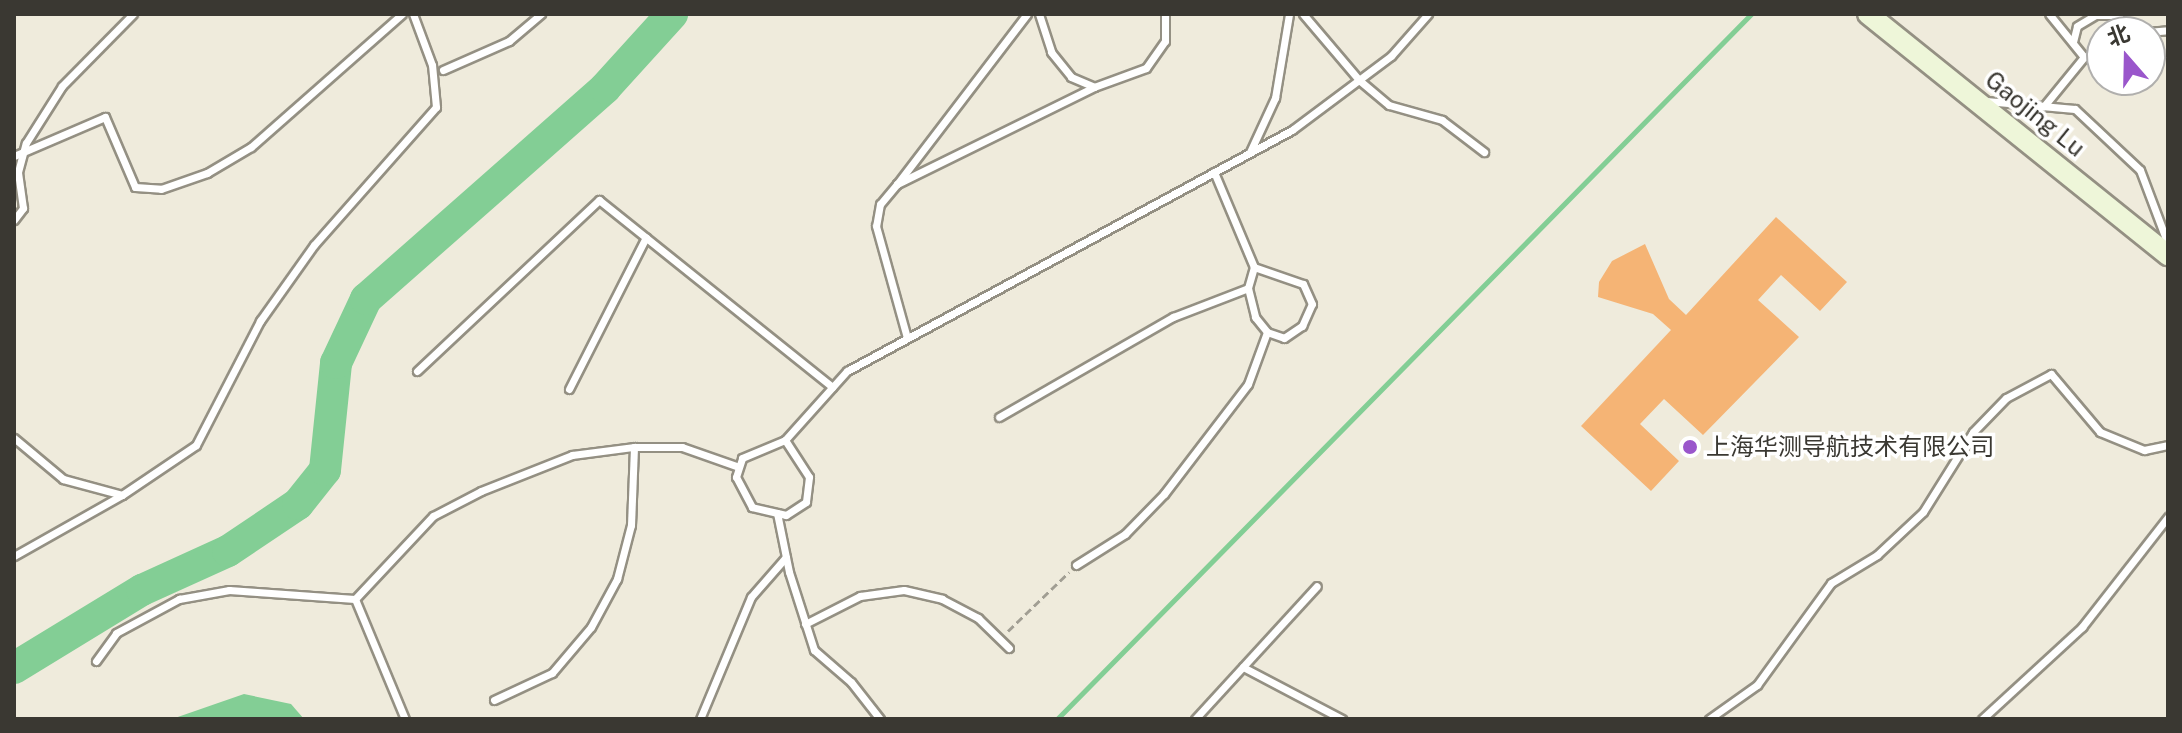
<!DOCTYPE html>
<html>
<head>
<meta charset="utf-8">
<style>
  body { margin:0 }
  #map { position:relative; width:2182px; height:733px; overflow:hidden; background:#efebdc; font-family:"Public Sans","Noto Sans SC",sans-serif }
  div>[style] { position:absolute }
  [style*='--x'] { left:calc(var(--x)*1px); top:calc(var(--y)*1px); width:calc(var(--w)*1px); rotate:calc(var(--a)*1deg) }
  .water>* { inset:0; background:#83ce95 }
  .stream>* { height:5px; margin:-2.5px; padding:0 2.5px; transform-origin:2.5px; border-radius:2.5px; background:#83ce95 }
  .river>* { height:32px; margin:-16px; padding:0 16px; transform-origin:16px; border-radius:16px; background:#83ce95 }
  .building>* { inset:0; background:#f5b475 }
  .path>* { height:3px; margin-top:-1.5px; transform-origin:0; background:repeating-linear-gradient(90deg,#a19e93 0 8px,transparent 0 12px) }
  .roads { filter:drop-shadow(2px 0 #949083) drop-shadow(-2px 0 #949083) drop-shadow(0 2px #949083) drop-shadow(0 -2px #949083) }
  .lane>* { height:7px; margin:-3.5px; padding:0 3.5px; transform-origin:3.5px; border-radius:3.5px; background:#fff }
  .secondary>* { height:20px; margin:-10px; padding:0 10px; transform-origin:10px; border-radius:10px; background:#eef6d9 }
  .dots>* { width:22px; height:22px; translate:-50% -50%; box-sizing:border-box; border:4px solid #fff; border-radius:50% }
  span { translate:-50% -50%; white-space:nowrap; text-align:center; line-height:1.15; -webkit-text-stroke:7px #fff; paint-order:stroke }
  .street-label { font-size:24px; color:#3a3832 }
  .poi-label { font-size:24px; color:#3a3832 }
  .left { translate:0 -50%; text-align:left }
  .frame { position:absolute; inset:0; border:16px solid #3a3832; pointer-events:none }
  .north { position:absolute; left:2086px; top:16px; width:80px; height:80px; box-sizing:border-box; background:#fff; border:2px solid #b0afad; border-radius:50%; rotate:340deg; font-size:22px; font-weight:700; line-height:32px; text-align:center; color:#3a3832 }
  .north::after { content:''; display:block; margin:auto; width:28px; height:36px; background:#9a56cb; clip-path:polygon(50% 0,100% 100%,50% 72%,0 100%) }
</style>
</head>
<body>
<div id="map">
  <div class="water">
    <div style="clip-path:polygon(244px 694px,291px 704px,304px 719px,172px 719px)"></div>
  </div>
  <div class="stream">
    <div style="--x:1057;--y:719;--w:989;--a:-45.45"></div>
  </div>
  <div class="river">
    <div style="--x:14;--y:668;--w:150;--a:-31.4"></div>
    <div style="--x:142;--y:590;--w:94;--a:-24.4"></div>
    <div style="--x:228;--y:551;--w:84;--a:-33.9"></div>
    <div style="--x:298;--y:504;--w:43;--a:-51.5"></div>
    <div style="--x:325;--y:470;--w:108;--a:-84.1"></div>
    <div style="--x:336;--y:363;--w:71;--a:-64.9"></div>
    <div style="--x:366;--y:299;--w:319;--a:-41.4"></div>
    <div style="--x:605;--y:88;--w:100;--a:-47.8"></div>
  </div>
  <div class="building">
    <div style="clip-path:polygon(1776px 217px,1847px 282px,1820px 311px,1781px 275px,1758px 300px,1799px 337px,1703px 435px,1664px 399px,1640px 424px,1679px 461px,1651px 491px,1581px 426px,1671px 330px,1653px 314px,1598px 297px,1599px 282px,1612px 261px,1645px 244px,1669px 299px,1686px 315px)"></div>
  </div>
  <div class="path">
    <div style="--x:1008;--y:631;--w:85;--a:-44"></div>
  </div>
  <div class="roads">
    <div class="lane">
      <div style="--x:1027;--y:14;--w:214;--a:127.4"></div>
      <div style="--x:897;--y:184;--w:220;--a:-26.2"></div>
      <div style="--x:1039;--y:14;--w:40;--a:72"></div>
      <div style="--x:1051;--y:52;--w:32;--a:51"></div>
      <div style="--x:1071;--y:77;--w:25;--a:23"></div>
      <div style="--x:1094;--y:87;--w:55;--a:-20.1"></div>
      <div style="--x:1146;--y:68;--w:33;--a:-55"></div>
      <div style="--x:1165;--y:41;--w:27;--a:-90"></div>
      <div style="--x:1303;--y:14;--w:87;--a:49.7"></div>
      <div style="--x:1359;--y:80;--w:39;--a:40"></div>
      <div style="--x:1389;--y:105;--w:55;--a:15.8"></div>
      <div style="--x:1442;--y:120;--w:53;--a:37.3"></div>
      <div style="--x:2147;--y:32;--w:21;--a:-5"></div>
      <div style="--x:2073;--y:42;--w:16;--a:-76"></div>
      <div style="--x:2077;--y:26;--w:21;--a:-31"></div>
      <div style="--x:2095;--y:15;--w:24;--a:0"></div>
      <div style="--x:2119;--y:15;--w:17;--a:80"></div>
      <div style="--x:2084;--y:57;--w:19;--a:-16"></div>
      <div style="--x:443;--y:70;--w:72;--a:-23.7"></div>
      <div style="--x:509;--y:41;--w:42;--a:-40.2"></div>
      <div style="--x:1986;--y:101;--w:89;--a:5.1"></div>
      <div style="--x:2075;--y:109;--w:89;--a:43.2"></div>
      <div style="--x:2140;--y:170;--w:79;--a:69.3"></div>
      <div style="--x:2044;--y:106;--w:63;--a:-50.8"></div>
      <div style="--x:2084;--y:57;--w:55;--a:-129.1"></div>
      <div style="--x:1250;--y:152;--w:60;--a:-65.2"></div>
      <div style="--x:1275;--y:98;--w:85;--a:-80.5"></div>
      <div style="--x:14;--y:156;--w:99;--a:-23.2"></div>
      <div style="--x:105;--y:117;--w:76;--a:66.8"></div>
      <div style="--x:135;--y:187;--w:26;--a:4"></div>
      <div style="--x:161;--y:189;--w:49;--a:-19.2"></div>
      <div style="--x:207;--y:173;--w:51;--a:-30.6"></div>
      <div style="--x:251;--y:147;--w:201;--a:-41.4"></div>
      <div style="--x:1214;--y:172;--w:103;--a:67.2"></div>
      <div style="--x:1254;--y:267;--w:22;--a:106"></div>
      <div style="--x:1248;--y:288;--w:30;--a:76"></div>
      <div style="--x:1255;--y:317;--w:19;--a:51"></div>
      <div style="--x:1267;--y:332;--w:18;--a:19"></div>
      <div style="--x:1284;--y:338;--w:22;--a:-34"></div>
      <div style="--x:1302;--y:326;--w:24;--a:-66"></div>
      <div style="--x:1312;--y:304;--w:22;--a:-114"></div>
      <div style="--x:1303;--y:284;--w:52;--a:-160.9"></div>
      <div style="--x:897;--y:184;--w:26;--a:130"></div>
      <div style="--x:880;--y:204;--w:22;--a:100"></div>
      <div style="--x:876;--y:226;--w:116;--a:74.5"></div>
      <div style="--x:14;--y:220;--w:15;--a:-53"></div>
      <div style="--x:23;--y:208;--w:36;--a:-98"></div>
      <div style="--x:18;--y:172;--w:30;--a:-75"></div>
      <div style="--x:26;--y:143;--w:67;--a:-57.7"></div>
      <div style="--x:62;--y:86;--w:101;--a:-45.4"></div>
      <div style="--x:417;--y:371;--w:250;--a:-43.2"></div>
      <div style="--x:599;--y:200;--w:299;--a:38.7"></div>
      <div style="--x:569;--y:389;--w:170;--a:-63.1"></div>
      <div style="--x:999;--y:417;--w:201;--a:-29.9"></div>
      <div style="--x:1173;--y:317;--w:80;--a:-21.1"></div>
      <div style="--x:14;--y:438;--w:64;--a:39.9"></div>
      <div style="--x:63;--y:479;--w:61;--a:15.2"></div>
      <div style="--x:785;--y:440;--w:44;--a:57"></div>
      <div style="--x:809;--y:477;--w:25;--a:97"></div>
      <div style="--x:806;--y:502;--w:24;--a:147"></div>
      <div style="--x:786;--y:515;--w:35;--a:-167"></div>
      <div style="--x:752;--y:507;--w:34;--a:-118"></div>
      <div style="--x:736;--y:477;--w:20;--a:-72"></div>
      <div style="--x:742;--y:458;--w:47;--a:-22.7"></div>
      <div style="--x:785;--y:440;--w:93;--a:-48.1"></div>
      <div style="--x:847;--y:371;--w:506;--a:-28.44"></div>
      <div style="--x:1292;--y:130;--w:124;--a:-36.8"></div>
      <div style="--x:1391;--y:56;--w:56;--a:-48.6"></div>
      <div style="--x:777;--y:513;--w:60;--a:78.5"></div>
      <div style="--x:789;--y:572;--w:82;--a:72.2"></div>
      <div style="--x:814;--y:650;--w:49;--a:40.9"></div>
      <div style="--x:851;--y:682;--w:47;--a:51.9"></div>
      <div style="--x:14;--y:556;--w:124;--a:-29.5"></div>
      <div style="--x:122;--y:495;--w:89;--a:-34"></div>
      <div style="--x:196;--y:445;--w:140;--a:-62.7"></div>
      <div style="--x:260;--y:321;--w:93;--a:-54.6"></div>
      <div style="--x:314;--y:245;--w:184;--a:-48.5"></div>
      <div style="--x:436;--y:107;--w:42;--a:-95.4"></div>
      <div style="--x:432;--y:65;--w:54;--a:-110.4"></div>
      <div style="--x:1076;--y:565;--w:58;--a:-32.3"></div>
      <div style="--x:1125;--y:534;--w:56;--a:-45.7"></div>
      <div style="--x:1164;--y:494;--w:138;--a:-52.6"></div>
      <div style="--x:1248;--y:384;--w:55;--a:-69.9"></div>
      <div style="--x:355;--y:599;--w:114;--a:-46.8"></div>
      <div style="--x:433;--y:516;--w:54;--a:-27.5"></div>
      <div style="--x:481;--y:491;--w:98;--a:-21.6"></div>
      <div style="--x:572;--y:455;--w:63;--a:-7.4"></div>
      <div style="--x:634;--y:447;--w:48;--a:0"></div>
      <div style="--x:682;--y:447;--w:60;--a:19.3"></div>
      <div style="--x:805;--y:624;--w:62;--a:-27"></div>
      <div style="--x:860;--y:596;--w:44;--a:-7.8"></div>
      <div style="--x:904;--y:590;--w:39;--a:13"></div>
      <div style="--x:942;--y:599;--w:41;--a:27.8"></div>
      <div style="--x:978;--y:618;--w:43;--a:44.1"></div>
      <div style="--x:96;--y:661;--w:34;--a:-54"></div>
      <div style="--x:116;--y:633;--w:72;--a:-28.4"></div>
      <div style="--x:179;--y:599;--w:51;--a:-10.2"></div>
      <div style="--x:229;--y:590;--w:126;--a:4.1"></div>
      <div style="--x:355;--y:599;--w:130;--a:67.4"></div>
      <div style="--x:1243;--y:667;--w:112;--a:27.7"></div>
      <div style="--x:494;--y:700;--w:64;--a:-25"></div>
      <div style="--x:552;--y:673;--w:60;--a:-49.7"></div>
      <div style="--x:591;--y:627;--w:55;--a:-61.6"></div>
      <div style="--x:617;--y:579;--w:56;--a:-75.5"></div>
      <div style="--x:631;--y:525;--w:78;--a:-87.8"></div>
      <div style="--x:700;--y:719;--w:132;--a:-67.3"></div>
      <div style="--x:751;--y:597;--w:53;--a:-48.8"></div>
      <div style="--x:1195;--y:719;--w:180;--a:-47.5"></div>
      <div style="--x:1709;--y:719;--w:59;--a:-35.3"></div>
      <div style="--x:1757;--y:685;--w:126;--a:-54"></div>
      <div style="--x:1831;--y:583;--w:54;--a:-31.3"></div>
      <div style="--x:1877;--y:555;--w:63;--a:-43.1"></div>
      <div style="--x:1923;--y:512;--w:94;--a:-58"></div>
      <div style="--x:1973;--y:432;--w:47;--a:-45.9"></div>
      <div style="--x:2006;--y:398;--w:51;--a:-28.1"></div>
      <div style="--x:2051;--y:374;--w:76;--a:49.8"></div>
      <div style="--x:2100;--y:432;--w:48;--a:22.2"></div>
      <div style="--x:2144;--y:450;--w:25;--a:-12"></div>
      <div style="--x:1982;--y:719;--w:136;--a:-42.6"></div>
      <div style="--x:2082;--y:627;--w:140;--a:-52"></div>
    </div>
    <div class="secondary">
      <div style="--x:1868;--y:14;--w:385;--a:38.8"></div>
    </div>
  </div>
  <div class="dots">
    <div style="left:1690px;top:447px;background:#9a56cb"></div>
  </div>
  <div class="street-label">
    <span style="left:2035px;top:114px;rotate:39deg">Gaojing Lu</span>
  </div>
  <div class="poi-label">
    <span class="left" style="left:1706px;top:447px">上海华测导航技术有限公司</span>
  </div>
  <div class="frame"></div>
  <div class="north">北</div>
</div>
</body>
</html>
